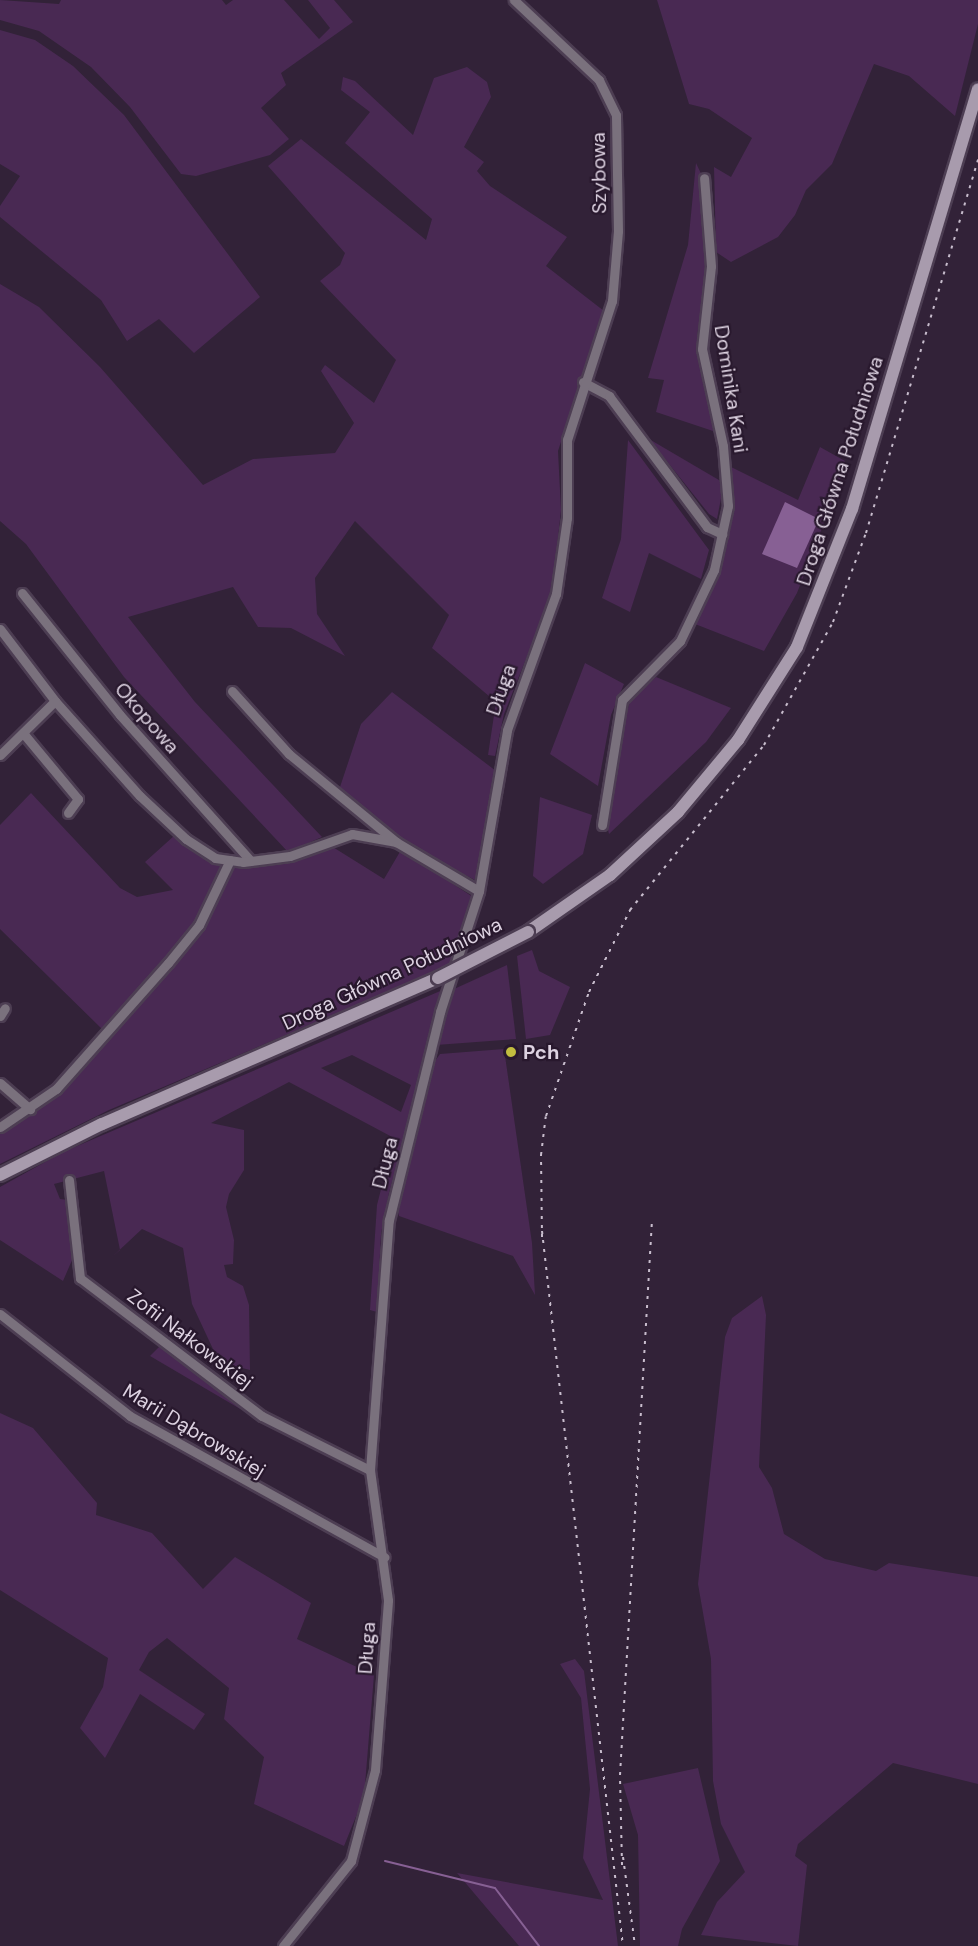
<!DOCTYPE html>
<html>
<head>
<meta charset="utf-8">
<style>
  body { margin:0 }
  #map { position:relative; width:978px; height:1946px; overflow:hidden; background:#322238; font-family:"DM Sans",sans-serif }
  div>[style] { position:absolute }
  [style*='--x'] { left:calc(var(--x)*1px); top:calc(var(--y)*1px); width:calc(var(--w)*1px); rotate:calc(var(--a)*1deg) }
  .green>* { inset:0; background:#492953 }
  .water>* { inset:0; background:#876094 }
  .stream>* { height:2px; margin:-1px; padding:0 1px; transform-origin:1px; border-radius:1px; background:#876094 }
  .roads { filter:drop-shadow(2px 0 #4d3e53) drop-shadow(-2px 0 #4d3e53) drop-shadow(0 2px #4d3e53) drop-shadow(0 -2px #4d3e53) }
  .minor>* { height:9px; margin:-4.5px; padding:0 4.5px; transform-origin:4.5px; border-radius:4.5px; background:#7a717d }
  .secondary>* { height:12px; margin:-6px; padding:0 6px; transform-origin:6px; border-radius:6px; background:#a89bad }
  .rail>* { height:2px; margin-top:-1px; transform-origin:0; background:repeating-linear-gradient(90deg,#c8bdcd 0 3px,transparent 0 9px) }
  .bridges { filter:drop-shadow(2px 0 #4d3e53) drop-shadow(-2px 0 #4d3e53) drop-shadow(0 2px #4d3e53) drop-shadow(0 -2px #4d3e53) }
  .secondary-bridge>* { height:12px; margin:-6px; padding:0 6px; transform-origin:6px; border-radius:6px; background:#a89bad }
  .dots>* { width:16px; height:16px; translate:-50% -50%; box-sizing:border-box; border:3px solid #28182d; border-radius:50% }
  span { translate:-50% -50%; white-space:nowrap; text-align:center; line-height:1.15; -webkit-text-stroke:4.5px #28182d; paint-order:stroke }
  .street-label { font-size:20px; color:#ddd2e1 }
  .poi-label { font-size:20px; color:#ddd2e1; font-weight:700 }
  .left { translate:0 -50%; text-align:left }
</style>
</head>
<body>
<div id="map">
  <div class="green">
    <div style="clip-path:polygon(0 0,59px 4px,61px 0,222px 0,226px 5px,233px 0,284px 0,319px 39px,330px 28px,308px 0,334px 0,353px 22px,281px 73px,286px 85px,261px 108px,289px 139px,270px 155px,196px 176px,181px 174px,130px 107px,91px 67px,39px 31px,0 20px)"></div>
    <div style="clip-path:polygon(657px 0,978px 0,978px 24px,955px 116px,909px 76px,874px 64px,832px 164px,806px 190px,795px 215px,778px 237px,731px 262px,716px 252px,714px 167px,731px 177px,752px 138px,709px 109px,689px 104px)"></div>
    <div style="clip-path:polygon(0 30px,35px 40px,73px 66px,124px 115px,260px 297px,194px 353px,159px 319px,127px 341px,101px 300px,0 217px,0 206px,20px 176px,0 164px)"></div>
    <div style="clip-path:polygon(467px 67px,487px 82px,491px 97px,464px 147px,484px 162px,477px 171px,490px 186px,567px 237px,546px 266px,604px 311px,558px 451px,561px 510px,552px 594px,504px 714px,495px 756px,488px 755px,496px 702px,432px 648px,449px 615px,355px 521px,315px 578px,317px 614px,345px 656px,291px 628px,258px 627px,233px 587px,128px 617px,195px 702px,322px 837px,288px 852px,124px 677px,26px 544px,0 521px,0 284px,39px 307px,100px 367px,203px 485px,253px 459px,335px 453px,354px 423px,321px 371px,325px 365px,374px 403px,396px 360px,320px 281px,340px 265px,345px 253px,268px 166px,301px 139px,426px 240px,432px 219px,345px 143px,370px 112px,341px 90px,343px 77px,355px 81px,413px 135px,434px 78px)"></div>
    <div style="clip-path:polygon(696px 163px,705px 182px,708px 259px,697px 337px,716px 432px,656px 412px,664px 380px,648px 378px,688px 245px)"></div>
    <div style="clip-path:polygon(649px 439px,724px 483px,717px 519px,709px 514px)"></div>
    <div style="clip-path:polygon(628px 440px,709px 550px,701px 579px,649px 553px,630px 612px,602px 598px,621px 539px)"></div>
    <div style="clip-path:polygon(820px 447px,845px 461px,839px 484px,797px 593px,764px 651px,695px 624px,719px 561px,728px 519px,731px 467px,798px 500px)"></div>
    <div style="clip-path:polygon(585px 663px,624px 684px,611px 715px,598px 786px,550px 754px)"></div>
    <div style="clip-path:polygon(656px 677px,731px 708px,706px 742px,609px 834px,605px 817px,617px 747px,630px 701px)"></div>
    <div style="clip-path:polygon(392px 692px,496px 771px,477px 881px,398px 841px,393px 832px,338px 793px,361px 724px)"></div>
    <div style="clip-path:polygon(31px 793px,120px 888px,137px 897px,173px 890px,145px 862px,175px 835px,204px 858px,223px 865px,196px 921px,104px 1031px,0 929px,0 825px)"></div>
    <div style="clip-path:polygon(540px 797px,592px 815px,583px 854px,543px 884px,533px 876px)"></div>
    <div style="clip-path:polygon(328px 844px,384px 879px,401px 850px,473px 897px,451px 965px,109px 1110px,0 1164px,0 1132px,57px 1094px,96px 1052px,202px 930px,232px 866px,295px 861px)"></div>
    <div style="clip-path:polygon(532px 950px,539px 971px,570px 987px,550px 1035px,526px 1039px,517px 956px)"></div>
    <div style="clip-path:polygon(507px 965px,516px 1039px,436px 1045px,454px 989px)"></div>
    <div style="clip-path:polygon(evenodd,445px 989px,389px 1193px,381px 1234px,377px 1312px,370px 1310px,377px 1205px,394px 1138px,289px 1082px,211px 1123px,244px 1130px,244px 1170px,229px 1194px,226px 1207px,234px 1240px,233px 1264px,224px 1265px,227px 1277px,243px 1286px,249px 1305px,250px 1370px,219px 1362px,192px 1304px,183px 1248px,142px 1229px,112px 1257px,120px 1250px,104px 1171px,54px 1184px,60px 1199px,68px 1200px,76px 1251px,63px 1281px,0 1240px,0 1187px,63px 1152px,445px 989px,352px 1055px,411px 1085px,401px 1112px,321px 1068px,352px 1055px)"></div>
    <div style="clip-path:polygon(504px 1049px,532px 1243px,535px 1295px,513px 1256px,399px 1216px,397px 1208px,433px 1064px,440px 1054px)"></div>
    <div style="clip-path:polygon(762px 1296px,766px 1315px,759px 1467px,772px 1488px,784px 1534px,825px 1559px,876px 1571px,889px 1563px,978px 1577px,978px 1784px,893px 1763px,798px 1844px,795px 1856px,807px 1865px,798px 1946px,701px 1935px,717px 1902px,745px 1872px,721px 1824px,713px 1781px,711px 1659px,698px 1584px,725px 1337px,732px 1318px)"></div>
    <div style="clip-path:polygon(160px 1346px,242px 1410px,150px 1356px)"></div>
    <div style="clip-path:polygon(0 1413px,33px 1428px,97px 1503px,96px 1515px,152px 1533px,203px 1589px,235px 1557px,311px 1603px,297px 1639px,374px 1675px,364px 1797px,344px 1846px,254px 1804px,264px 1757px,224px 1719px,229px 1688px,167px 1638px,149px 1652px,139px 1670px,205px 1714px,194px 1730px,140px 1694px,105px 1758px,80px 1728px,103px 1687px,108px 1658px,0 1590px)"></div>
    <div style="clip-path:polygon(575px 1659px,584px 1671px,618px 1946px,519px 1946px,457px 1873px,603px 1900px,583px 1858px,590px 1789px,581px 1698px,560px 1664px)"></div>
    <div style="clip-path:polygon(698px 1768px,720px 1861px,682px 1929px,678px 1946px,640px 1946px,638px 1835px,623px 1784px)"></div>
  </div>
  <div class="water">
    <div style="clip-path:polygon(785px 502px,819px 519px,797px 568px,762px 554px)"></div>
  </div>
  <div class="stream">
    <div style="--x:385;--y:1861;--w:113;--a:13.8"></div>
    <div style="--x:495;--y:1888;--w:73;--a:52.8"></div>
  </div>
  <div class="roads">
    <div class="minor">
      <div style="--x:583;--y:382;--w:30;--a:28"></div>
      <div style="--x:609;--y:396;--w:164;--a:53.2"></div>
      <div style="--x:707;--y:527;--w:17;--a:25"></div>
      <div style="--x:22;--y:593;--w:156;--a:51.2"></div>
      <div style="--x:120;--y:715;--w:196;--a:48.1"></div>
      <div style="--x:0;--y:629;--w:91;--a:52.6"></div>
      <div style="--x:55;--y:701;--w:127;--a:48.2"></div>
      <div style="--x:140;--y:796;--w:63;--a:43.1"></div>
      <div style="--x:186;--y:839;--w:35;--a:33"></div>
      <div style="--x:215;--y:858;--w:28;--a:8"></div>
      <div style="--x:243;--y:862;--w:47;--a:-7.3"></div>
      <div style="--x:290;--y:856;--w:66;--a:-19.5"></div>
      <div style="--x:352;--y:834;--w:45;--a:10.3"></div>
      <div style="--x:396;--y:842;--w:96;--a:30.6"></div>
      <div style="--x:232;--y:691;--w:85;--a:47.9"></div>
      <div style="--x:289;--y:754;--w:139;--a:39.4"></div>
      <div style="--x:23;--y:733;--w:86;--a:50.2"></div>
      <div style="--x:78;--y:799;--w:17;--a:126"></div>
      <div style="--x:0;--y:755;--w:77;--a:-44.5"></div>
      <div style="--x:602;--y:825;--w:127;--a:-80.9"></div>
      <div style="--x:622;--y:700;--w:83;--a:-45.5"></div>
      <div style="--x:680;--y:641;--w:79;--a:-64.4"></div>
      <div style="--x:714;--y:570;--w:66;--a:-77.7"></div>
      <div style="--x:728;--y:506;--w:60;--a:-94.8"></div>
      <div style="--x:723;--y:446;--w:99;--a:-102.2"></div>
      <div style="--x:702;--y:349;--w:83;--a:-83.8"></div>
      <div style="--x:711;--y:266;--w:88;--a:-94.5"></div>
      <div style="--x:0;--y:1016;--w:9;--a:-58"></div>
      <div style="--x:0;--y:1083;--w:40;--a:41"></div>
      <div style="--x:0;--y:1127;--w:68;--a:-34.2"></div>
      <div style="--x:56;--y:1089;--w:169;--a:-48.4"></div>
      <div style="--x:168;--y:963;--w:49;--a:-50.8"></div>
      <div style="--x:199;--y:925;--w:72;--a:-64.5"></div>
      <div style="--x:69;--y:1180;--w:99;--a:83.6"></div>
      <div style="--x:80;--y:1278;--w:228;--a:37.2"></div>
      <div style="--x:262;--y:1416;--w:121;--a:26.6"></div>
      <div style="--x:0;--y:1314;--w:165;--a:38.1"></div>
      <div style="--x:130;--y:1416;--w:291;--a:29"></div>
      <div style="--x:283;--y:1946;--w:109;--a:-51.3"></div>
      <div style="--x:351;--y:1861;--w:94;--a:-75.2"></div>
      <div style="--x:375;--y:1770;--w:170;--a:-85.6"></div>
      <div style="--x:388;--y:1600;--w:131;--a:-97.9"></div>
      <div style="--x:370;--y:1470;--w:251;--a:-85.7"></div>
      <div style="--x:389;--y:1220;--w:214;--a:-76.2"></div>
      <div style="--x:440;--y:1012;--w:127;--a:-72.1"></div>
      <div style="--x:479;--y:891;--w:163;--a:-80.1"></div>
      <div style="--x:507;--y:730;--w:145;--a:-70.2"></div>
      <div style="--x:556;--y:594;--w:77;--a:-81.8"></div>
      <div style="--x:567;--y:518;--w:78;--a:-90"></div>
      <div style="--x:567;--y:440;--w:146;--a:-72.1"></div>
      <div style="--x:612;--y:301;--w:70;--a:-85.1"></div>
      <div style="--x:618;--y:231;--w:116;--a:-91"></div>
      <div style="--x:616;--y:115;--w:39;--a:-116"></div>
      <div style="--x:599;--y:80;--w:117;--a:-136.7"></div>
    </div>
    <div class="secondary">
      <div style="--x:528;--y:932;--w:100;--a:-34.8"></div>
      <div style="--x:610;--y:875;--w:93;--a:-42.8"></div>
      <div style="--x:678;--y:812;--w:94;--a:-50.2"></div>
      <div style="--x:738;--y:740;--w:110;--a:-57.6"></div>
      <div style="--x:797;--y:647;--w:149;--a:-68.3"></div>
      <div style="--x:852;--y:509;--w:438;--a:-73.3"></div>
      <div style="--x:0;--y:1175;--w:114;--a:-26.6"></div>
      <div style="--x:102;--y:1124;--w:366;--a:-23.5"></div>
    </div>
  </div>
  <div class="rail">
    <div style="--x:542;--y:1231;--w:720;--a:83.54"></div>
    <div style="--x:542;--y:1237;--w:82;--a:-90.7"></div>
    <div style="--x:541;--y:1155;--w:39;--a:-83"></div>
    <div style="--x:546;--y:1116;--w:131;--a:-70.9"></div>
    <div style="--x:589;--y:992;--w:92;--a:-63.4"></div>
    <div style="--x:630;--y:910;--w:213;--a:-50.9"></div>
    <div style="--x:764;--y:745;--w:141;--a:-60.7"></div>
    <div style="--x:833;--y:622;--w:95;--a:-69.7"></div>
    <div style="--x:866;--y:533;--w:390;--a:-73.3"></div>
    <div style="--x:623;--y:1857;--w:90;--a:82.3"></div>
    <div style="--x:622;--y:1865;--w:90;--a:-91.3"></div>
    <div style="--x:620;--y:1775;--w:556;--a:-86.7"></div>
  </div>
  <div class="bridges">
    <div class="secondary-bridge">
      <div style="--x:438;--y:978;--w:101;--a:-27.1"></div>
    </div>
  </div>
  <div class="dots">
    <div style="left:511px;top:1052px;background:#c2bd3f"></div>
  </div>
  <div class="street-label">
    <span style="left:599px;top:173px;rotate:-91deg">Szybowa</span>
    <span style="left:731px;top:389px;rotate:81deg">Dominika Kani</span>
    <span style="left:840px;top:471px;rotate:-72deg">Droga Główna Południowa</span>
    <span style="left:501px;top:690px;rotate:-71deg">Długa</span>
    <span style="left:147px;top:718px;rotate:49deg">Okopowa</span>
    <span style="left:392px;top:974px;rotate:-25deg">Droga Główna Południowa</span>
    <span style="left:385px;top:1163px;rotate:-76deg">Długa</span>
    <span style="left:190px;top:1339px;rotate:37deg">Zofii Nałkowskiej</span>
    <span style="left:194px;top:1431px;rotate:31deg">Marii Dąbrowskiej</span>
    <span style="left:367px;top:1648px;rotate:-86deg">Długa</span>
  </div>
  <div class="poi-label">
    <span class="left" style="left:523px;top:1052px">Pch</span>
  </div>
</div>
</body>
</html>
